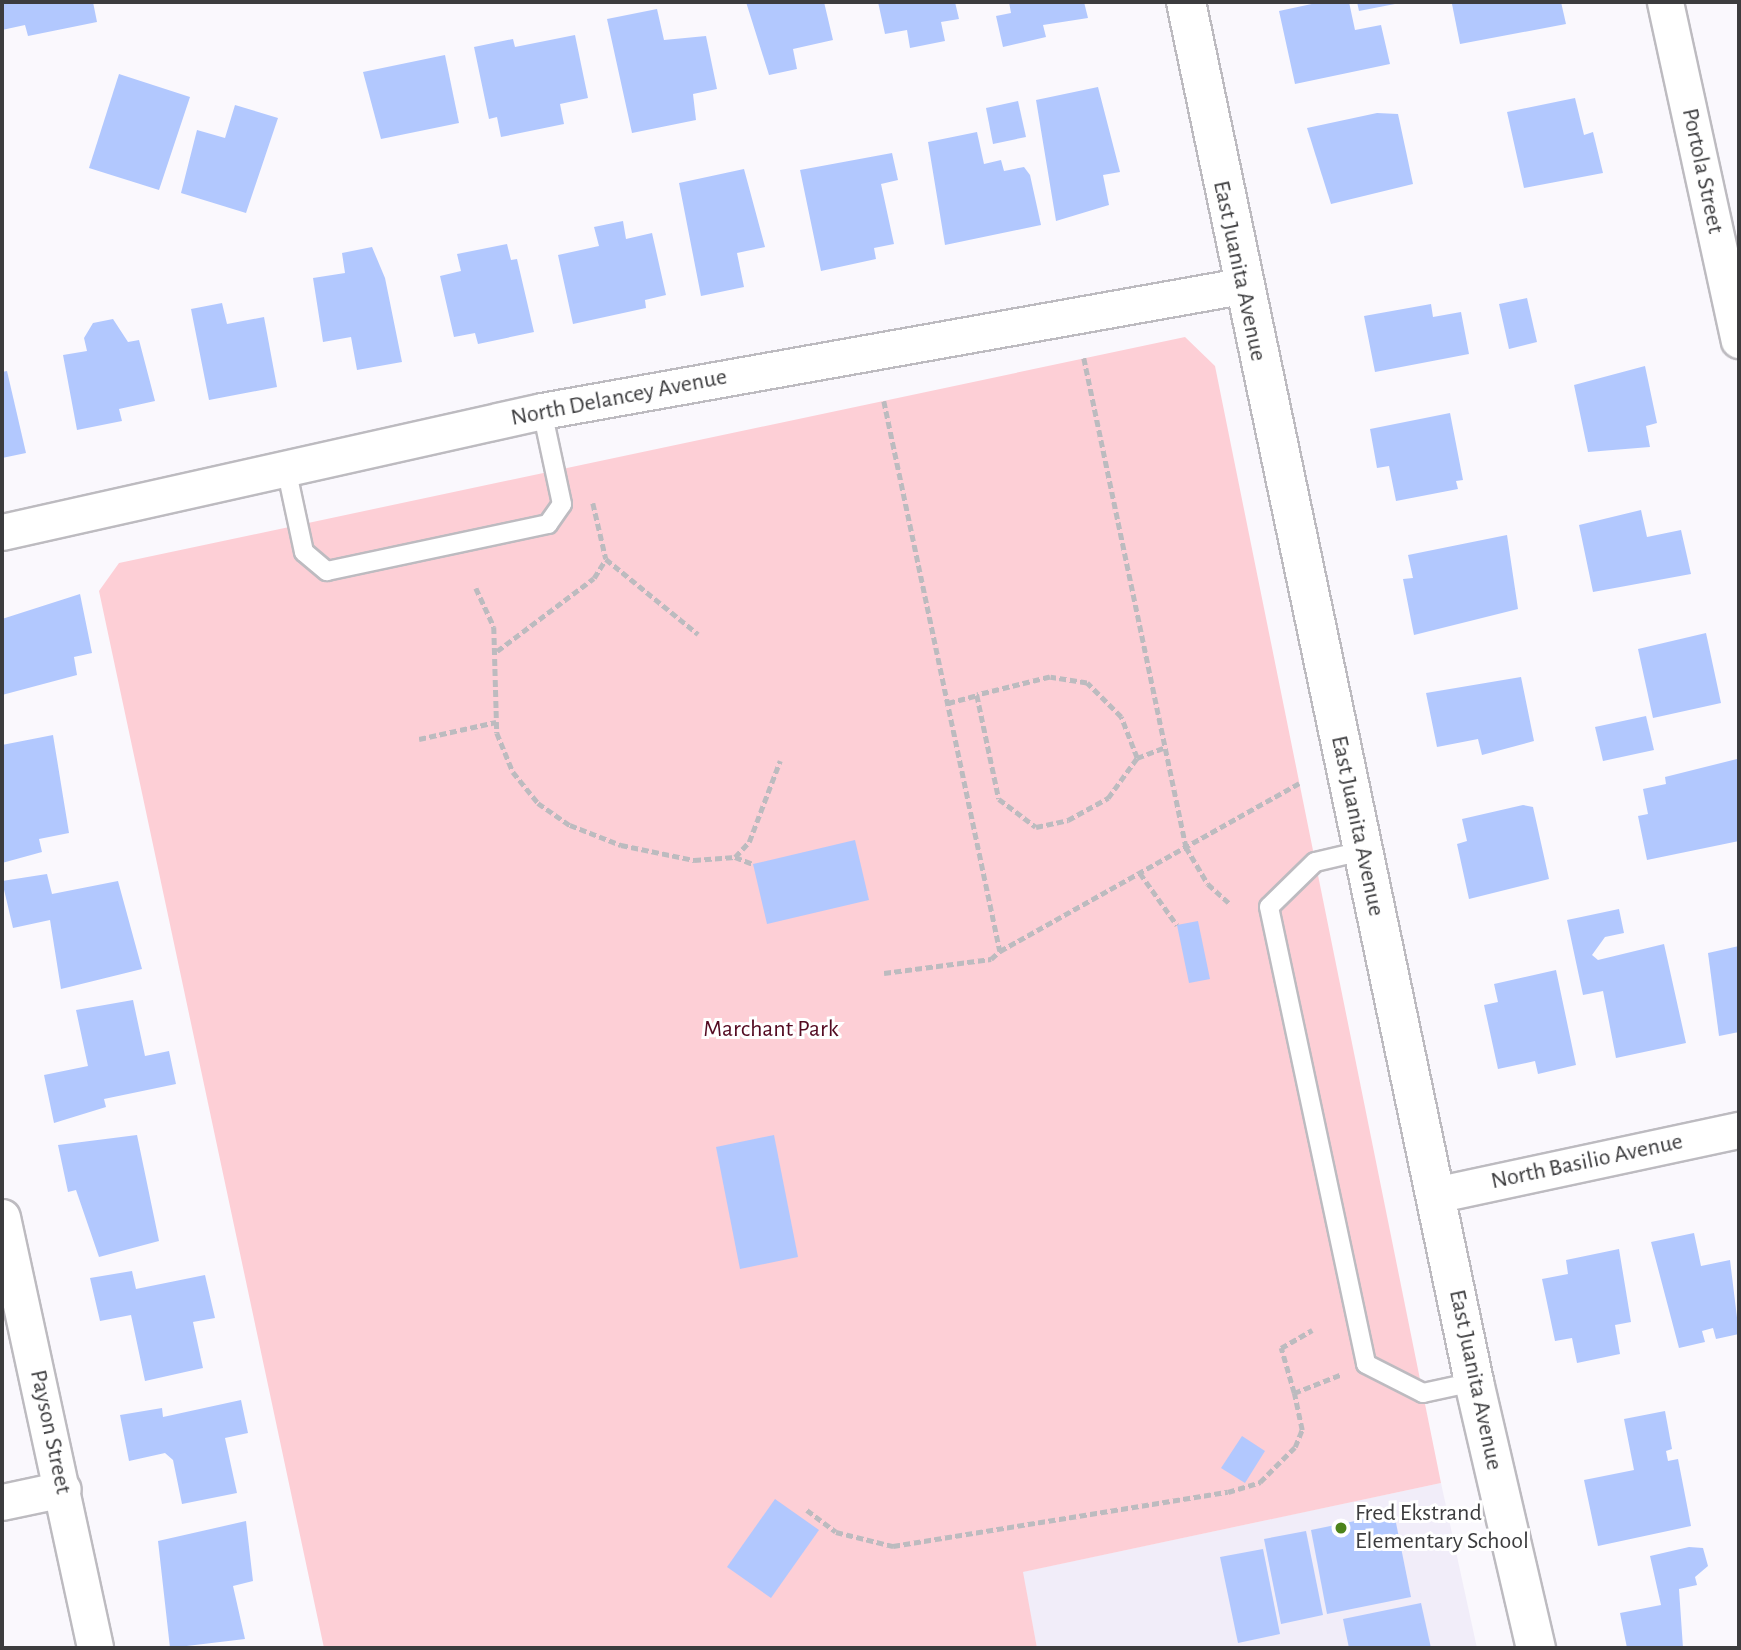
<!DOCTYPE html>
<html>
<head>
<meta charset="utf-8">
<style>
  body { margin:0 }
  #map { position:relative; width:1741px; height:1650px; overflow:hidden; background:#faf8fd; font-family:"Alegreya Sans",sans-serif }
  div>[style] { position:absolute }
  [style*='--x'] { left:calc(var(--x)*1px); top:calc(var(--y)*1px); width:calc(var(--w)*1px); rotate:calc(var(--a)*1deg) }
  .built>* { inset:0; background:#f1edf9 }
  .green>* { inset:0; background:#fdcfd6 }
  .building>* { inset:0; background:#b2c8fe }
  .path>* { height:4.5px; margin-top:-2.25px; transform-origin:0; background:repeating-linear-gradient(90deg,#bcbbbf 0 7px,transparent 0 10.5px) }
  .roads { filter:drop-shadow(2px 0 #bdbbc0) drop-shadow(-2px 0 #bdbbc0) drop-shadow(0 2px #bdbbc0) drop-shadow(0 -2px #bdbbc0) }
  .service>* { height:18px; margin:-9px; padding:0 9px; transform-origin:9px; border-radius:9px; background:#fff }
  .minor>* { height:35px; margin:-17.5px; padding:0 17.5px; transform-origin:17.5px; border-radius:17.5px; background:#fff }
  .tertiary>* { height:38px; margin:-19px; padding:0 19px; transform-origin:19px; border-radius:19px; background:#fff }
  .dots>* { width:19px; height:19px; translate:-50% -50%; box-sizing:border-box; border:4px solid #fff; border-radius:50% }
  span { translate:-50% -50%; white-space:nowrap; text-align:center; line-height:1.15; -webkit-text-stroke:6px #fff; paint-order:stroke }
  .street-label { font-size:24px; color:#3c3c3e }
  .park-label { font-size:24px; color:#530a21 }
  .poi-label { font-size:24px; color:#3c3c3e }
  .left { translate:0 -50%; text-align:left }
  .frame { position:absolute; inset:0; border:4px solid #3c3c3e; pointer-events:none }
</style>
</head>
<body>
<div id="map">
  <div class="built">
    <div style="clip-path:polygon(1441px 1483px,1477px 1648px,1037px 1648px,1022px 1572px)"></div>
  </div>
  <div class="green">
    <div style="clip-path:polygon(1185px 337px,1215px 366px,1441px 1483px,1023px 1572px,1037px 1648px,324px 1648px,99px 591px,119px 563px)"></div>
  </div>
  <div class="building">
    <div style="clip-path:polygon(2px 2px,93px 2px,97px 22px,28px 36px,25px 25px,2px 30px)"></div>
    <div style="clip-path:polygon(746px 2px,824px 2px,833px 40px,793px 49px,797px 69px,769px 75px)"></div>
    <div style="clip-path:polygon(878px 2px,955px 2px,959px 19px,941px 22px,945px 41px,910px 48px,907px 30px,885px 34px)"></div>
    <div style="clip-path:polygon(1009px 2px,1084px 2px,1088px 18px,1043px 25px,1046px 37px,1003px 47px,996px 16px,1011px 13px)"></div>
    <div style="clip-path:polygon(1321px 2px,1349px 2px,1355px 30px,1381px 25px,1390px 64px,1295px 84px,1279px 11px)"></div>
    <div style="clip-path:polygon(1357px 2px,1400px 2px,1400px 3px,1359px 11px)"></div>
    <div style="clip-path:polygon(1462px 2px,1561px 2px,1566px 24px,1460px 44px,1452px 4px)"></div>
    <div style="clip-path:polygon(657px 9px,664px 40px,706px 36px,717px 89px,693px 94px,696px 120px,632px 133px,607px 19px)"></div>
    <div style="clip-path:polygon(575px 35px,588px 98px,560px 104px,564px 124px,501px 137px,497px 117px,489px 119px,474px 47px,513px 39px,515px 47px)"></div>
    <div style="clip-path:polygon(445px 55px,459px 123px,381px 139px,363px 72px)"></div>
    <div style="clip-path:polygon(119px 74px,190px 97px,159px 190px,89px 168px)"></div>
    <div style="clip-path:polygon(1098px 87px,1120px 172px,1103px 175px,1109px 205px,1056px 221px,1036px 100px)"></div>
    <div style="clip-path:polygon(1575px 98px,1584px 135px,1593px 132px,1603px 173px,1524px 188px,1507px 112px)"></div>
    <div style="clip-path:polygon(1018px 101px,1026px 137px,993px 144px,986px 108px)"></div>
    <div style="clip-path:polygon(235px 105px,278px 118px,246px 213px,181px 193px,197px 130px,225px 138px)"></div>
    <div style="clip-path:polygon(1377px 113px,1398px 114px,1413px 184px,1331px 204px,1307px 128px)"></div>
    <div style="clip-path:polygon(977px 132px,984px 164px,1001px 160px,1004px 171px,1024px 167px,1030px 175px,1041px 225px,945px 245px,928px 142px)"></div>
    <div style="clip-path:polygon(892px 153px,898px 180px,881px 184px,894px 244px,874px 248px,876px 259px,821px 271px,800px 170px)"></div>
    <div style="clip-path:polygon(744px 169px,765px 247px,737px 253px,744px 287px,701px 296px,679px 183px)"></div>
    <div style="clip-path:polygon(623px 221px,626px 239px,652px 233px,666px 295px,645px 300px,646px 308px,573px 324px,558px 255px,599px 246px,594px 227px)"></div>
    <div style="clip-path:polygon(507px 244px,511px 260px,517px 259px,534px 332px,478px 344px,475px 333px,454px 337px,440px 276px,461px 271px,457px 254px)"></div>
    <div style="clip-path:polygon(372px 247px,385px 278px,402px 362px,357px 370px,351px 337px,323px 342px,313px 278px,345px 273px,342px 253px)"></div>
    <div style="clip-path:polygon(1527px 298px,1537px 342px,1509px 349px,1499px 304px)"></div>
    <div style="clip-path:polygon(222px 303px,227px 324px,264px 317px,277px 387px,209px 400px,191px 309px)"></div>
    <div style="clip-path:polygon(1431px 304px,1433px 317px,1461px 312px,1469px 354px,1375px 372px,1364px 316px)"></div>
    <div style="clip-path:polygon(113px 319px,128px 342px,139px 340px,155px 401px,119px 409px,122px 421px,77px 430px,63px 355px,87px 351px,84px 338px,93px 323px)"></div>
    <div style="clip-path:polygon(1645px 366px,1657px 423px,1646px 426px,1650px 447px,1588px 452px,1574px 385px)"></div>
    <div style="clip-path:polygon(7px 371px,26px 453px,2px 458px,2px 372px)"></div>
    <div style="clip-path:polygon(1450px 413px,1463px 480px,1456px 481px,1458px 489px,1396px 501px,1389px 466px,1377px 468px,1370px 429px)"></div>
    <div style="clip-path:polygon(1641px 510px,1647px 537px,1681px 530px,1691px 574px,1593px 592px,1579px 525px)"></div>
    <div style="clip-path:polygon(1507px 535px,1518px 609px,1414px 635px,1403px 579px,1413px 578px,1408px 555px)"></div>
    <div style="clip-path:polygon(80px 594px,92px 653px,74px 657px,77px 675px,2px 695px,2px 619px)"></div>
    <div style="clip-path:polygon(1706px 633px,1721px 703px,1653px 718px,1638px 649px)"></div>
    <div style="clip-path:polygon(1521px 677px,1534px 741px,1482px 755px,1478px 739px,1437px 747px,1426px 693px)"></div>
    <div style="clip-path:polygon(1646px 716px,1654px 750px,1603px 761px,1595px 727px)"></div>
    <div style="clip-path:polygon(53px 735px,69px 833px,39px 839px,42px 852px,2px 863px,2px 745px)"></div>
    <div style="clip-path:polygon(1737px 759px,1739px 841px,1647px 860px,1638px 816px,1648px 814px,1643px 789px,1666px 784px,1665px 777px)"></div>
    <div style="clip-path:polygon(1523px 805px,1533px 807px,1549px 879px,1469px 899px,1457px 844px,1467px 841px,1462px 819px)"></div>
    <div style="clip-path:polygon(855px 840px,869px 900px,767px 924px,753px 864px)"></div>
    <div style="clip-path:polygon(47px 874px,52px 894px,118px 881px,142px 969px,61px 989px,50px 920px,13px 928px,2px 881px)"></div>
    <div style="clip-path:polygon(1619px 909px,1624px 933px,1605px 937px,1592px 955px,1598px 960px,1664px 944px,1686px 1043px,1616px 1058px,1603px 991px,1583px 995px,1567px 920px)"></div>
    <div style="clip-path:polygon(1198px 921px,1210px 979px,1189px 983px,1177px 925px)"></div>
    <div style="clip-path:polygon(1739px 946px,1739px 1032px,1719px 1036px,1708px 953px)"></div>
    <div style="clip-path:polygon(1556px 970px,1576px 1065px,1538px 1074px,1535px 1061px,1498px 1069px,1484px 1005px,1498px 1002px,1494px 984px)"></div>
    <div style="clip-path:polygon(133px 1000px,145px 1056px,169px 1051px,176px 1084px,104px 1099px,106px 1107px,54px 1123px,44px 1075px,88px 1066px,76px 1010px)"></div>
    <div style="clip-path:polygon(137px 1135px,159px 1241px,99px 1257px,76px 1190px,68px 1192px,58px 1145px)"></div>
    <div style="clip-path:polygon(774px 1135px,798px 1257px,740px 1269px,716px 1147px)"></div>
    <div style="clip-path:polygon(1694px 1233px,1701px 1266px,1730px 1260px,1739px 1334px,1716px 1339px,1713px 1328px,1702px 1331px,1705px 1342px,1679px 1348px,1651px 1242px)"></div>
    <div style="clip-path:polygon(1619px 1249px,1631px 1322px,1615px 1325px,1620px 1354px,1577px 1363px,1572px 1338px,1555px 1341px,1542px 1279px,1568px 1274px,1566px 1260px)"></div>
    <div style="clip-path:polygon(132px 1271px,136px 1289px,205px 1275px,215px 1318px,193px 1322px,203px 1368px,145px 1381px,131px 1315px,100px 1321px,90px 1278px)"></div>
    <div style="clip-path:polygon(241px 1400px,248px 1433px,225px 1438px,237px 1493px,182px 1504px,173px 1460px,165px 1453px,129px 1461px,120px 1415px,162px 1408px,163px 1417px)"></div>
    <div style="clip-path:polygon(1665px 1411px,1672px 1449px,1666px 1451px,1668px 1461px,1678px 1459px,1691px 1526px,1598px 1546px,1584px 1480px,1634px 1470px,1624px 1419px)"></div>
    <div style="clip-path:polygon(1242px 1436px,1265px 1451px,1245px 1483px,1221px 1468px)"></div>
    <div style="clip-path:polygon(775px 1499px,819px 1530px,771px 1598px,727px 1567px)"></div>
    <div style="clip-path:polygon(1394px 1513px,1411px 1597px,1327px 1614px,1311px 1530px)"></div>
    <div style="clip-path:polygon(246px 1521px,253px 1581px,233px 1586px,245px 1639px,170px 1648px,158px 1541px)"></div>
    <div style="clip-path:polygon(1306px 1531px,1323px 1615px,1281px 1624px,1264px 1539px)"></div>
    <div style="clip-path:polygon(1689px 1547px,1703px 1548px,1708px 1566px,1695px 1577px,1697px 1585px,1679px 1589px,1683px 1648px,1627px 1648px,1620px 1613px,1661px 1605px,1650px 1556px)"></div>
    <div style="clip-path:polygon(1263px 1549px,1280px 1634px,1238px 1643px,1220px 1557px)"></div>
    <div style="clip-path:polygon(1421px 1603px,1431px 1648px,1349px 1648px,1343px 1619px)"></div>
  </div>
  <div class="path">
    <div style="--x:1084;--y:358;--w:500;--a:78.2"></div>
    <div style="--x:1186;--y:847;--w:43;--a:59.3"></div>
    <div style="--x:1208;--y:884;--w:30;--a:42"></div>
    <div style="--x:884;--y:401;--w:562;--a:78.09"></div>
    <div style="--x:1000;--y:951;--w:343;--a:-29.3"></div>
    <div style="--x:593;--y:503;--w:57;--a:76.9"></div>
    <div style="--x:606;--y:559;--w:119;--a:39.2"></div>
    <div style="--x:476;--y:588;--w:43;--a:65.2"></div>
    <div style="--x:494;--y:627;--w:106;--a:88.4"></div>
    <div style="--x:497;--y:733;--w:42;--a:67.7"></div>
    <div style="--x:513;--y:772;--w:40;--a:51"></div>
    <div style="--x:538;--y:803;--w:39;--a:35"></div>
    <div style="--x:570;--y:825;--w:55;--a:21.4"></div>
    <div style="--x:621;--y:845;--w:75;--a:11.6"></div>
    <div style="--x:694;--y:860;--w:41;--a:-4.2"></div>
    <div style="--x:735;--y:857;--w:21;--a:-47"></div>
    <div style="--x:749;--y:842;--w:87;--a:-69.1"></div>
    <div style="--x:497;--y:651;--w:121;--a:-37"></div>
    <div style="--x:594;--y:578;--w:22;--a:-58"></div>
    <div style="--x:948;--y:703;--w:30;--a:-15"></div>
    <div style="--x:419;--y:739;--w:79;--a:-12.4"></div>
    <div style="--x:1137;--y:758;--w:44;--a:-111.3"></div>
    <div style="--x:1121;--y:717;--w:48;--a:-135"></div>
    <div style="--x:1087;--y:683;--w:37;--a:-171"></div>
    <div style="--x:1050;--y:677;--w:75;--a:166.1"></div>
    <div style="--x:977;--y:695;--w:106;--a:78.1"></div>
    <div style="--x:999;--y:799;--w:46;--a:37.1"></div>
    <div style="--x:1036;--y:827;--w:33;--a:-12"></div>
    <div style="--x:1068;--y:820;--w:46;--a:-28.8"></div>
    <div style="--x:1108;--y:798;--w:49;--a:-54.1"></div>
    <div style="--x:1137;--y:758;--w:31;--a:-21"></div>
    <div style="--x:735;--y:857;--w:19;--a:21"></div>
    <div style="--x:1140;--y:873;--w:64;--a:54.6"></div>
    <div style="--x:884;--y:973;--w:108;--a:-7.5"></div>
    <div style="--x:991;--y:959;--w:12;--a:-42"></div>
    <div style="--x:1294;--y:1393;--w:47;--a:-106.1"></div>
    <div style="--x:1281;--y:1348;--w:36;--a:-30"></div>
    <div style="--x:807;--y:1510;--w:36;--a:37"></div>
    <div style="--x:836;--y:1532;--w:59;--a:13.8"></div>
    <div style="--x:893;--y:1546;--w:339;--a:-9.2"></div>
    <div style="--x:1228;--y:1492;--w:34;--a:-17"></div>
    <div style="--x:1260;--y:1482;--w:49;--a:-45"></div>
    <div style="--x:1295;--y:1447;--w:18;--a:-68"></div>
    <div style="--x:1302;--y:1430;--w:38;--a:-102"></div>
    <div style="--x:1294;--y:1393;--w:52;--a:-21.6"></div>
  </div>
  <div class="roads">
    <div class="service">
      <div style="--x:286;--y:468;--w:86;--a:77.9"></div>
      <div style="--x:304;--y:552;--w:30;--a:40"></div>
      <div style="--x:327;--y:571;--w:226;--a:-12"></div>
      <div style="--x:548;--y:524;--w:24;--a:-55"></div>
      <div style="--x:562;--y:504;--w:95;--a:-102.1"></div>
      <div style="--x:1362;--y:851;--w:48;--a:166.8"></div>
      <div style="--x:1315;--y:862;--w:64;--a:135.6"></div>
      <div style="--x:1269;--y:907;--w:467;--a:78"></div>
      <div style="--x:1366;--y:1364;--w:64;--a:27"></div>
      <div style="--x:1423;--y:1393;--w:52;--a:-12.2"></div>
    </div>
    <div class="minor">
      <div style="--x:1665;--y:2;--w:346;--a:77.7"></div>
      <div style="--x:2;--y:532;--w:553;--a:-12.63"></div>
      <div style="--x:542;--y:411;--w:710;--a:-10.14"></div>
      <div style="--x:1435;--y:1195;--w:311;--a:-12.1"></div>
      <div style="--x:2;--y:1217;--w:441;--a:77.8"></div>
      <div style="--x:2;--y:1502;--w:62;--a:-12"></div>
    </div>
    <div class="tertiary">
      <div style="--x:1186;--y:2;--w:1410;--a:78.21"></div>
      <div style="--x:1474;--y:1382;--w:273;--a:76.9"></div>
    </div>
  </div>
  <div class="dots">
    <div style="left:1341px;top:1528px;background:#4c831b"></div>
  </div>
  <div class="street-label">
    <span style="left:1702px;top:171px;rotate:78deg">Portola Street</span>
    <span style="left:1239px;top:271px;rotate:78deg">East Juanita Avenue</span>
    <span style="left:619px;top:398px;rotate:-11deg">North Delancey Avenue</span>
    <span style="left:1357px;top:826px;rotate:78deg">East Juanita Avenue</span>
    <span style="left:1587px;top:1162px;rotate:-12deg">North Basilio Avenue</span>
    <span style="left:1475px;top:1380px;rotate:78deg">East Juanita Avenue</span>
    <span style="left:50px;top:1432px;rotate:78deg">Payson Street</span>
  </div>
  <div class="park-label">
    <span style="left:771px;top:1030px">Marchant Park</span>
  </div>
  <div class="poi-label">
    <span class="left" style="left:1355px;top:1528px">Fred Ekstrand<br>Elementary School</span>
  </div>
  <div class="frame"></div>
</div>
</body>
</html>
